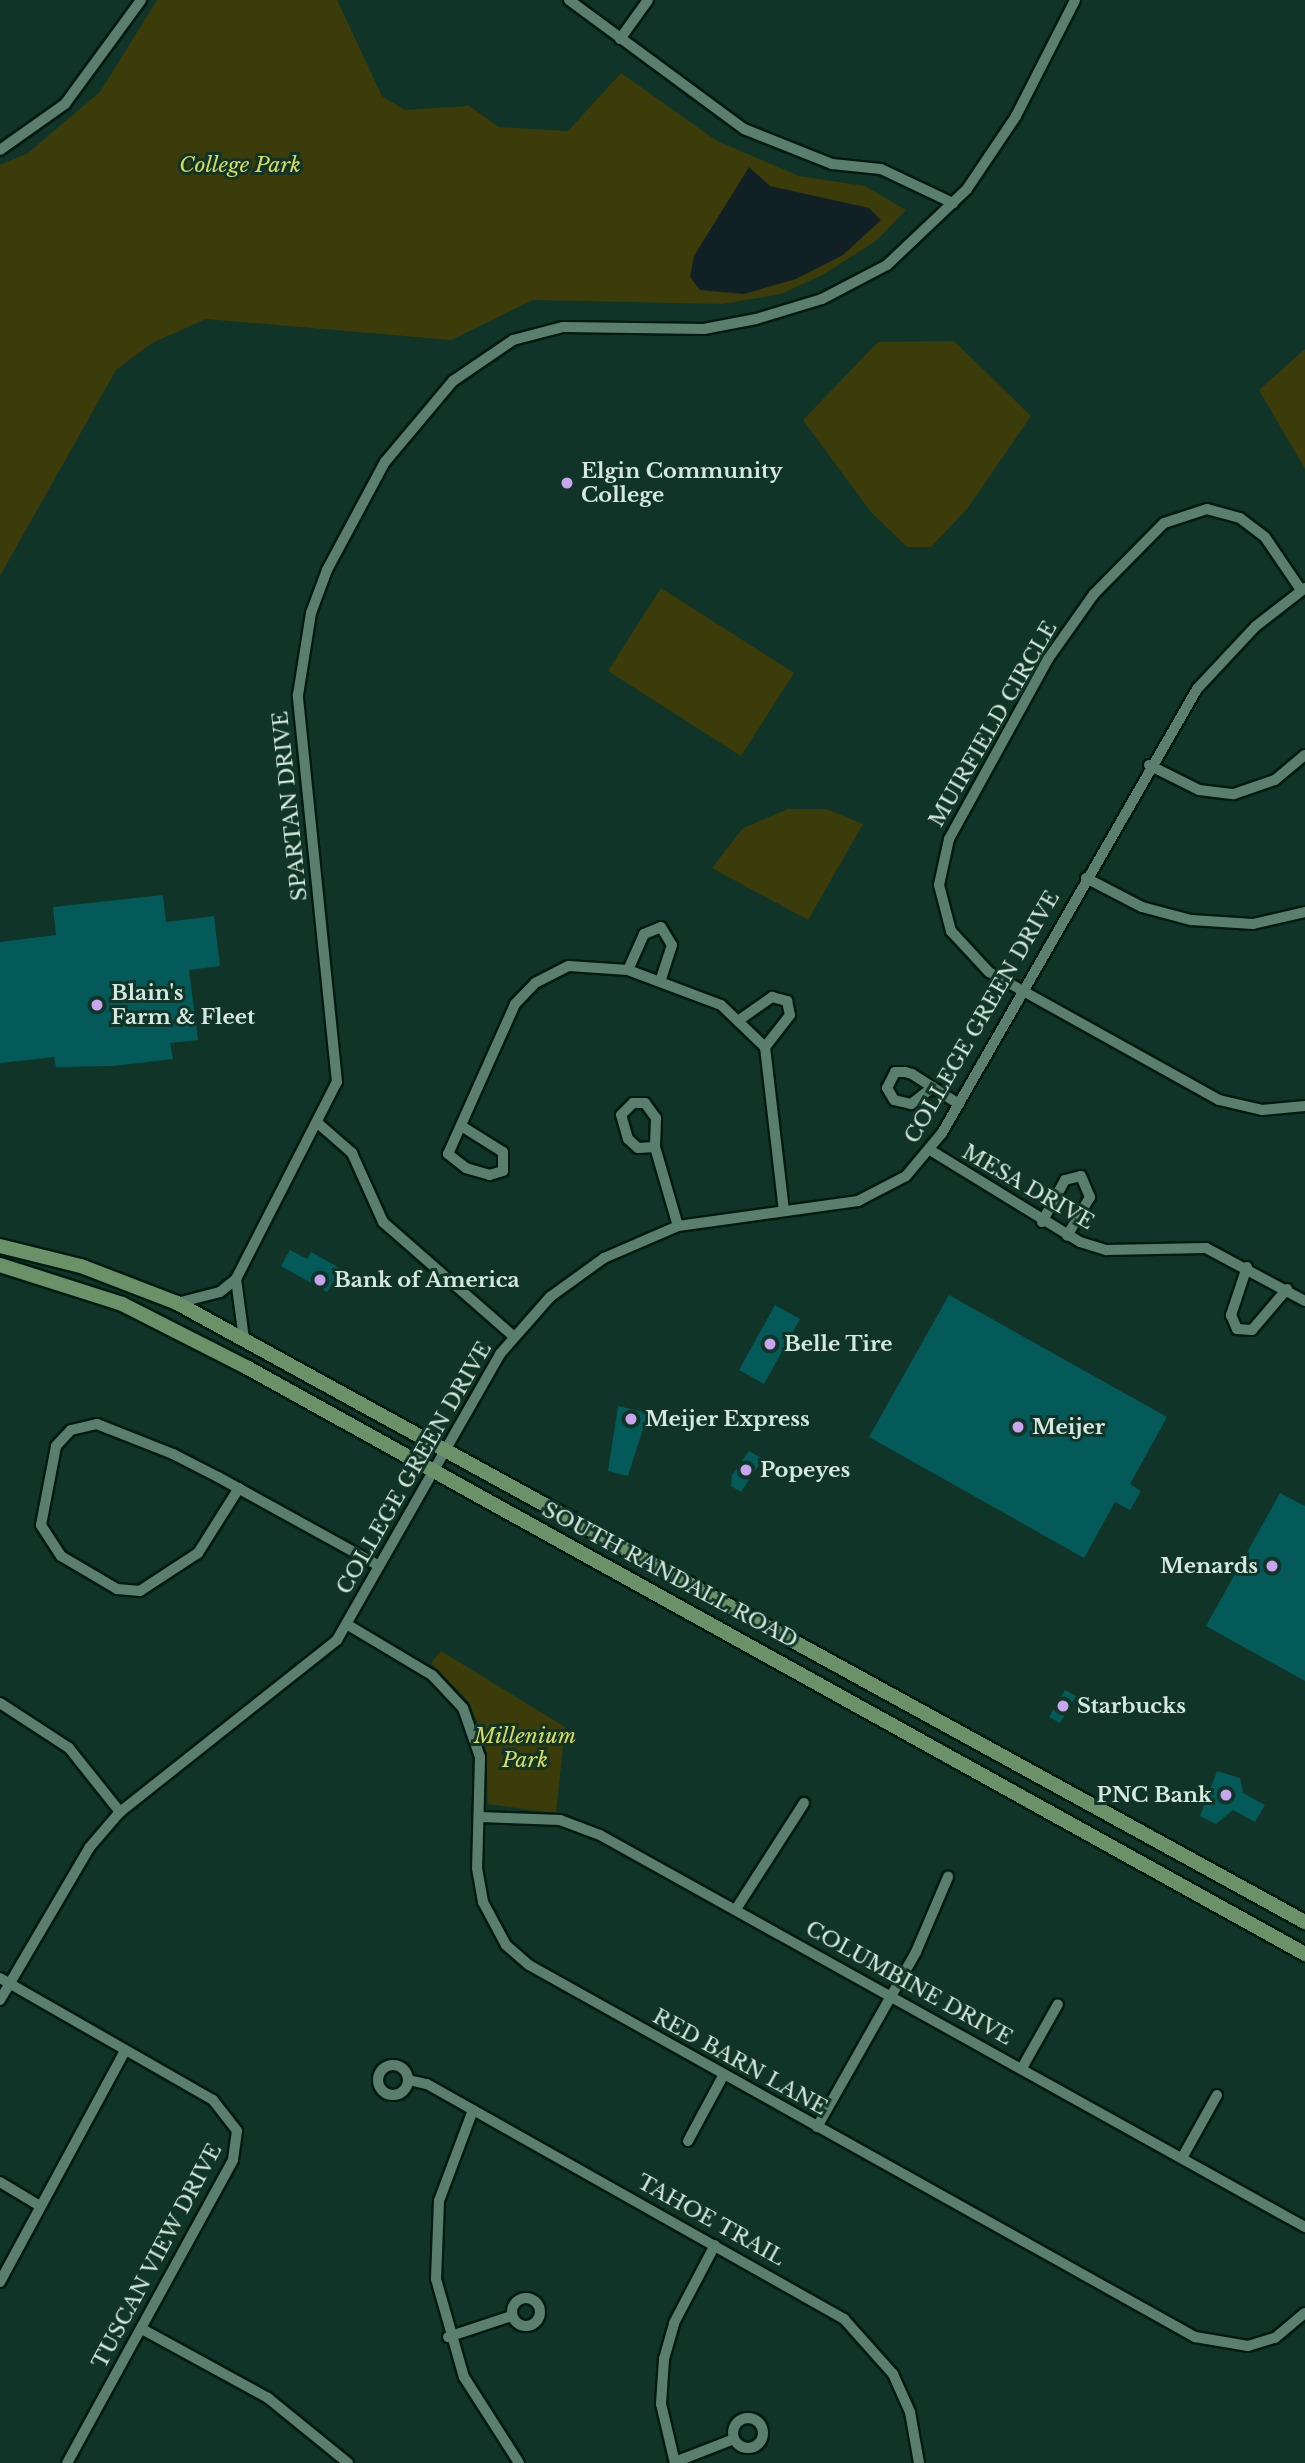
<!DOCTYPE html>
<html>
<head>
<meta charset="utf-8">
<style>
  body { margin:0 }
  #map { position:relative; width:1305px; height:2463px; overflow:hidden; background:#103427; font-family:"Libre Baskerville",serif }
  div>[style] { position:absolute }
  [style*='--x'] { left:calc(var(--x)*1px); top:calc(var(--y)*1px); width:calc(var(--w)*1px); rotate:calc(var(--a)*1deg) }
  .green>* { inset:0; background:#3c3c0a }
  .water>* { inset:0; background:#102025 }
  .building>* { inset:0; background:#035a59 }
  .roads { filter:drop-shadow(2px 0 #011a11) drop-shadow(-2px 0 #011a11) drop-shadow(0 2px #011a11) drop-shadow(0 -2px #011a11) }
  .minor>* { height:10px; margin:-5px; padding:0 5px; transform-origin:5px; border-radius:5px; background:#5a7f6e }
  .minor>.ring { margin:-5px; padding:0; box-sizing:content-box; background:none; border:10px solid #5a7f6e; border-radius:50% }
  .major>* { height:14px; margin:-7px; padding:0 7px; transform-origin:7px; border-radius:7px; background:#6a9168 }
  .dots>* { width:19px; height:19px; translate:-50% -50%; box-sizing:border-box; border:4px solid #103427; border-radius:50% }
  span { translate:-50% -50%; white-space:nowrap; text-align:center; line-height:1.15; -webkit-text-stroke:6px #103427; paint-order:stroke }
  .park-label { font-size:21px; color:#dbdb5b; font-style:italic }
  .poi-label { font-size:21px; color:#d5e8df; font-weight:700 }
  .left { translate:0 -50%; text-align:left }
  .right { translate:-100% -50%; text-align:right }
  .street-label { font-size:21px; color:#d5e8df }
</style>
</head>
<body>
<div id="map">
  <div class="green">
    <div style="clip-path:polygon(157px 0,337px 0,382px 96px,405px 110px,469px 106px,499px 127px,568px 131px,621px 73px,717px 141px,799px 176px,865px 186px,906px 210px,876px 241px,824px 274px,781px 294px,722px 304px,533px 300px,451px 340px,206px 319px,152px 343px,116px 370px,0 576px,0 165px,28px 153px,100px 92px)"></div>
    <div style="clip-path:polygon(954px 341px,1031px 416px,967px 509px,931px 547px,907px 547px,871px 512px,803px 420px,878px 342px)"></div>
    <div style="clip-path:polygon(1305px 349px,1305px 469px,1259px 390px)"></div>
    <div style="clip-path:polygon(661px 588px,794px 673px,741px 756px,608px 671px)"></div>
    <div style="clip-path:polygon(788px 809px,826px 809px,863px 824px,808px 920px,712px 868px,743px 828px)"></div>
    <div style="clip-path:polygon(441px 1651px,565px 1727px,556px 1813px,488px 1804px,485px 1741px,468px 1701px,431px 1663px)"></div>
  </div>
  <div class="water">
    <div style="clip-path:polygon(749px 167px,770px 186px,869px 208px,881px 220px,843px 255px,796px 279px,744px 294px,700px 290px,690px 277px,694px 256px)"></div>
  </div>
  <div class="building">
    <div style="clip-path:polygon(163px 895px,166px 922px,214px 916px,220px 966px,189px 970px,198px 1040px,170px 1043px,173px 1059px,113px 1066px,56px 1067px,54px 1057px,0 1063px,0 942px,56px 935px,53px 907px)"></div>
    <div style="clip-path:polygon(290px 1250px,307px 1259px,311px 1252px,341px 1269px,327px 1292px,281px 1266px)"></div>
    <div style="clip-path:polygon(949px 1295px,1167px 1417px,1130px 1484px,1141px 1491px,1130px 1510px,1115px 1502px,1084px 1558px,869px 1437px)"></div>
    <div style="clip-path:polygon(775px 1305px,800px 1319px,764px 1384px,739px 1370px)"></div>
    <div style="clip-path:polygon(618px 1406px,648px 1413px,628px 1476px,608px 1471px)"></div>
    <div style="clip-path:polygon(749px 1451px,763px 1459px,741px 1492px,731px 1486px,732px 1475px)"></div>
    <div style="clip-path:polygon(1280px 1493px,1305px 1506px,1305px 1681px,1206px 1626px)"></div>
    <div style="clip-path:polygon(1065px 1690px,1076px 1696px,1060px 1723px,1049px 1717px)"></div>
    <div style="clip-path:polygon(1217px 1771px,1240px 1778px,1243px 1793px,1265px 1805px,1255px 1822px,1233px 1810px,1216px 1824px,1200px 1816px)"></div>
  </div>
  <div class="roads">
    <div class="minor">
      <div style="--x:569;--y:0;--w:217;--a:36.4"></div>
      <div style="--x:744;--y:129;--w:95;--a:21.7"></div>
      <div style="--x:832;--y:164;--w:49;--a:5.8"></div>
      <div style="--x:881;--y:169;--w:80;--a:25.3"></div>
      <div style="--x:620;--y:39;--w:48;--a:-54.3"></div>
      <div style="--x:0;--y:150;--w:80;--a:-35.3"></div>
      <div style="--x:65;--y:104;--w:129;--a:-53.8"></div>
      <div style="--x:1301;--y:590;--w:64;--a:-124.2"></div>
      <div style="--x:1265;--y:537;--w:31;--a:-143"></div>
      <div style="--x:1240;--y:518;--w:34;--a:-165"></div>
      <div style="--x:1207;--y:509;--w:45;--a:162"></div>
      <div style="--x:1164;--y:523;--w:100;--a:134.6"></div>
      <div style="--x:1094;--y:594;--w:80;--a:125.3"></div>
      <div style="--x:1048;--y:659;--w:205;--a:118.8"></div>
      <div style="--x:949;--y:839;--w:47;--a:102.3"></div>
      <div style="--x:939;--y:885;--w:48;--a:75.4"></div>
      <div style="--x:951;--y:931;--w:56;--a:47.2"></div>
      <div style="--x:989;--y:972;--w:263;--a:29.1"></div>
      <div style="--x:1219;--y:1100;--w:44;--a:13.1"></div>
      <div style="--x:1262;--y:1110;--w:43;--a:-5.3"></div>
      <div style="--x:1149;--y:765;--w:56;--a:26.6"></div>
      <div style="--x:1199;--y:790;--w:35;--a:7"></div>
      <div style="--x:1234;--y:794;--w:43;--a:-18.9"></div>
      <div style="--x:1275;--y:780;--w:39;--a:-40"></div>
      <div style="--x:1086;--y:878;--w:63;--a:27.4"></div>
      <div style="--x:1142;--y:907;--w:51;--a:14.9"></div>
      <div style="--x:1191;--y:920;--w:62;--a:3.7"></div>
      <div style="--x:1253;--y:924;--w:53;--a:-13"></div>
      <div style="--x:628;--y:970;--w:39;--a:-66"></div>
      <div style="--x:644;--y:934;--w:18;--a:-22"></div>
      <div style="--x:661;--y:927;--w:21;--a:59"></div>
      <div style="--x:672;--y:945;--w:38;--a:108"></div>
      <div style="--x:742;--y:1018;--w:37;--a:-35"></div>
      <div style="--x:772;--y:997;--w:16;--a:15"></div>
      <div style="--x:787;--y:1001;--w:14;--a:78"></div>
      <div style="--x:790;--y:1015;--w:41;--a:128"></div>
      <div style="--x:933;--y:1087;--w:28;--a:142"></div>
      <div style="--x:911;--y:1104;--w:17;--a:-167"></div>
      <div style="--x:894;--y:1100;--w:14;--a:-120"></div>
      <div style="--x:887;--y:1088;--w:18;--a:-63"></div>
      <div style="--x:895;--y:1072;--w:10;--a:0"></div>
      <div style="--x:905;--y:1072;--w:7;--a:16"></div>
      <div style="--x:912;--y:1074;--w:56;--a:32.6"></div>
      <div style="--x:320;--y:1125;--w:43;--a:41.2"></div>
      <div style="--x:352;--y:1153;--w:76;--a:65.8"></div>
      <div style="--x:383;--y:1222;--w:171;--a:41.2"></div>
      <div style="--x:463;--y:1127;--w:47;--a:32"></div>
      <div style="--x:503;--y:1152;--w:19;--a:90"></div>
      <div style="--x:503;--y:1171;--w:14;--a:163"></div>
      <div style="--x:490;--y:1175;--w:25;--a:-164"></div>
      <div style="--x:466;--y:1168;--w:23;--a:-142"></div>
      <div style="--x:448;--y:1154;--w:164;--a:-65.9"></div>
      <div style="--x:515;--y:1004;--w:29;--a:-46"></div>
      <div style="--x:535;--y:983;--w:38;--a:-27"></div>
      <div style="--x:569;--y:966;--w:59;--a:3.9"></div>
      <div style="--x:628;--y:970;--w:99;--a:20.6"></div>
      <div style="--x:721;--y:1005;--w:61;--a:43.7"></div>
      <div style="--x:765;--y:1047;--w:165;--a:83.4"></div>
      <div style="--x:655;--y:1147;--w:17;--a:177"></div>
      <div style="--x:638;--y:1148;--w:13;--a:-138"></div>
      <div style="--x:628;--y:1139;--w:25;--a:-106"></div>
      <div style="--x:621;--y:1115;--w:17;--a:-45"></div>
      <div style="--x:633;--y:1103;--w:12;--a:0"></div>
      <div style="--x:645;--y:1103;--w:19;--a:54"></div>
      <div style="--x:656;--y:1118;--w:29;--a:92"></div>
      <div style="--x:655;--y:1147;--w:82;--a:73.8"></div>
      <div style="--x:930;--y:1150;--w:176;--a:31.5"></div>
      <div style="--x:1080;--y:1242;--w:28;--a:17"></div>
      <div style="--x:1107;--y:1250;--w:99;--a:-1.2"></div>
      <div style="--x:1206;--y:1248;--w:112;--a:28.2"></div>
      <div style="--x:1042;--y:1222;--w:48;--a:-61.3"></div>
      <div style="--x:1065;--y:1180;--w:16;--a:-14"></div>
      <div style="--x:1081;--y:1176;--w:23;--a:67"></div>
      <div style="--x:1090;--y:1197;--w:45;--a:120.5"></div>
      <div style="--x:1247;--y:1267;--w:51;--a:108.4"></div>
      <div style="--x:1231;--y:1315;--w:15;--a:67"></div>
      <div style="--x:1237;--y:1329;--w:15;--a:4"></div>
      <div style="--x:1252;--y:1330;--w:54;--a:-49.5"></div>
      <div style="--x:236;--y:1279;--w:61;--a:82.4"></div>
      <div style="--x:177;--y:1303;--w:44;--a:-14.3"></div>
      <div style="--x:220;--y:1292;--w:21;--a:-39"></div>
      <div style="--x:236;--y:1279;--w:221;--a:-62.9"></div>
      <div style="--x:337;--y:1082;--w:389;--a:-95.8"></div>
      <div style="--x:298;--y:695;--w:83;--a:-81"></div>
      <div style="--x:311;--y:613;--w:46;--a:-69.6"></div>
      <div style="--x:327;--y:570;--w:123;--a:-61.8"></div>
      <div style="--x:385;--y:462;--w:106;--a:-50"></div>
      <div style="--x:453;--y:381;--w:73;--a:-34.3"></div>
      <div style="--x:513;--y:340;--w:52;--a:-14.6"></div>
      <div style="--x:563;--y:327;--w:141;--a:0.8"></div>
      <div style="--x:704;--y:329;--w:53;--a:-10.9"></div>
      <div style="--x:756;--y:319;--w:69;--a:-16.9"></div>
      <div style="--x:822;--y:299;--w:73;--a:-27.6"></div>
      <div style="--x:887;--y:265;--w:110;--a:-43.5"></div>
      <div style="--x:967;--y:189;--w:88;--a:-56.1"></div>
      <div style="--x:1016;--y:116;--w:130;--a:-63"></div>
      <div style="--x:239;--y:1488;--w:77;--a:122.2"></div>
      <div style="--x:198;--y:1553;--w:69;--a:146.8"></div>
      <div style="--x:140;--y:1591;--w:23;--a:-175"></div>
      <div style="--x:117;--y:1589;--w:65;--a:-149.5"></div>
      <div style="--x:61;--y:1556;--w:37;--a:-123"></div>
      <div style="--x:41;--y:1525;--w:80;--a:-79.2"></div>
      <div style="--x:56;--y:1446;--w:22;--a:-47"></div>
      <div style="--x:71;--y:1430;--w:27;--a:-13"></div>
      <div style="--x:97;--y:1424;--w:82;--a:21.5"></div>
      <div style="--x:173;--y:1454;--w:51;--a:27.1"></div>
      <div style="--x:218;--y:1477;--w:184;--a:28.9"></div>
      <div style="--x:348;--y:1625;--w:98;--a:30.8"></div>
      <div style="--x:432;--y:1675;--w:45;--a:46.8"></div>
      <div style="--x:463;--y:1708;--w:52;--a:70.9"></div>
      <div style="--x:480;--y:1757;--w:111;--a:91.5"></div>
      <div style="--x:477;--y:1868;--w:35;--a:80"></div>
      <div style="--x:483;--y:1902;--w:49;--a:61.9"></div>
      <div style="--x:506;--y:1945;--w:30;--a:41"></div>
      <div style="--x:529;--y:1965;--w:763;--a:29.19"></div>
      <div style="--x:1195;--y:2337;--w:54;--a:9.6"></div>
      <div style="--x:1248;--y:2346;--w:28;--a:-17"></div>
      <div style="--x:1275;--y:2338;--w:39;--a:-40"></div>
      <div style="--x:0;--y:1703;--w:82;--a:33.1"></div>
      <div style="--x:69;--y:1748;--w:82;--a:51.4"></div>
      <div style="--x:480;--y:1817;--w:80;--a:2.1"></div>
      <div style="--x:560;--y:1820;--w:43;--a:20.6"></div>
      <div style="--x:600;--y:1835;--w:807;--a:29.08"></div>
      <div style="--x:736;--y:1909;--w:126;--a:-57.3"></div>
      <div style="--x:0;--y:1978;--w:245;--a:29.8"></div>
      <div style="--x:213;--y:2100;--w:39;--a:52"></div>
      <div style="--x:237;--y:2131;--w:29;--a:98"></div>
      <div style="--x:233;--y:2160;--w:345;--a:118.7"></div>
      <div style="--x:0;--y:2000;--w:176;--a:-59.6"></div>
      <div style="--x:89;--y:1848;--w:48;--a:-49.3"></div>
      <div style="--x:120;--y:1812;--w:277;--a:-38.4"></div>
      <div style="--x:337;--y:1640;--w:329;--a:-60.3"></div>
      <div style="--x:500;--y:1354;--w:76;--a:-48.7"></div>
      <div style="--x:550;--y:1297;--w:67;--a:-35.8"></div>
      <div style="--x:604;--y:1258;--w:81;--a:-23.4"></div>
      <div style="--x:678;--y:1226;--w:182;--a:-7.9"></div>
      <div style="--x:858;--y:1201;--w:54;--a:-27.5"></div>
      <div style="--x:906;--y:1176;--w:56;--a:-50.1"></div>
      <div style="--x:942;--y:1133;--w:512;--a:-60.13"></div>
      <div style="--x:1197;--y:689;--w:86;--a:-46.9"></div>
      <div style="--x:1256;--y:626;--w:62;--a:-37.8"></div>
      <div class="ring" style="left:378px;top:2065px;width:20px;height:20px"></div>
      <div style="--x:1022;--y:2068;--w:73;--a:-60.6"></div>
      <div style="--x:409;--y:2080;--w:18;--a:13"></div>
      <div style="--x:427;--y:2084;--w:479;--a:29.4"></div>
      <div style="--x:844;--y:2319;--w:74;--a:48.3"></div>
      <div style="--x:893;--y:2374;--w:42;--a:65.9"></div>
      <div style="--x:910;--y:2412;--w:52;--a:80"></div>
      <div style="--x:473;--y:2110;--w:97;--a:110.5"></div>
      <div style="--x:439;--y:2201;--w:78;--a:92.2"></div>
      <div style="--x:436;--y:2279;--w:102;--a:74.1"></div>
      <div style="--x:464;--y:2377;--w:102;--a:57.4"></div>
      <div style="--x:817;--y:2127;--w:201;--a:-60.5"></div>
      <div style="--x:916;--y:1952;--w:82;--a:-66.9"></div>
      <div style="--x:688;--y:2141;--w:74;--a:-61.7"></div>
      <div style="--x:1182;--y:2158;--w:72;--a:-60.9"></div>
      <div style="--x:0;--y:2182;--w:47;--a:31"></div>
      <div style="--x:0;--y:2282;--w:263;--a:-61.6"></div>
      <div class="ring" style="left:512px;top:2298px;width:18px;height:18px"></div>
      <div style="--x:142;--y:2329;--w:144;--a:28.7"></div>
      <div style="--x:268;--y:2398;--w:103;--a:39.1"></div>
      <div style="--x:448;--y:2337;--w:66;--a:-18.4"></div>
      <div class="ring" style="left:733px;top:2418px;width:20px;height:20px"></div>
      <div style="--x:675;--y:2462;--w:63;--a:-21.3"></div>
      <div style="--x:675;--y:2463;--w:61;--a:-103.3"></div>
      <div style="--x:661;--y:2404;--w:45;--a:-86.2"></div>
      <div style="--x:664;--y:2359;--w:37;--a:-74"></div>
      <div style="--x:674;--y:2323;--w:88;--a:-62.3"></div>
    </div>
    <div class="major">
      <div style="--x:0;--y:1246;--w:83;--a:13.9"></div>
      <div style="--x:81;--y:1266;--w:103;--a:21.1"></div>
      <div style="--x:177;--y:1303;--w:1287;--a:28.76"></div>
      <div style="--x:0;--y:1265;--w:128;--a:17.7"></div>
      <div style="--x:122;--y:1304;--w:141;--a:26.9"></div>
      <div style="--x:248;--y:1368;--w:1209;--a:29"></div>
    </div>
  </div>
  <div class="dots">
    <div style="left:567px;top:483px;background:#c9a5ee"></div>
    <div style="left:97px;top:1005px;background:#c9a5ee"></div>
    <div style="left:320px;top:1280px;background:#c9a5ee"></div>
    <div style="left:770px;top:1344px;background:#c9a5ee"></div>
    <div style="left:631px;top:1419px;background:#c9a5ee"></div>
    <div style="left:1018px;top:1427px;background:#c9a5ee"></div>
    <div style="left:746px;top:1470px;background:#c9a5ee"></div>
    <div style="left:1272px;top:1566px;background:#c9a5ee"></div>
    <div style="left:1063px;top:1706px;background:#c9a5ee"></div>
    <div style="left:1226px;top:1795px;background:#c9a5ee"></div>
  </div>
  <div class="park-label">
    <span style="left:240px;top:165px">College Park</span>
    <span style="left:525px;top:1748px">Millenium<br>Park</span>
  </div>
  <div class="poi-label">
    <span class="left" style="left:581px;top:483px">Elgin Community<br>College</span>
    <span class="left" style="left:111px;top:1005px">Blain's<br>Farm &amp; Fleet</span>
    <span class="left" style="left:334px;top:1280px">Bank of America</span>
    <span class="left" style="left:784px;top:1344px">Belle Tire</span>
    <span class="left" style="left:645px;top:1419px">Meijer Express</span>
    <span class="left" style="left:1032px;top:1427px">Meijer</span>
    <span class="left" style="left:760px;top:1470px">Popeyes</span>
    <span class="right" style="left:1258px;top:1566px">Menards</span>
    <span class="left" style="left:1077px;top:1706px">Starbucks</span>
    <span class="right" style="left:1212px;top:1795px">PNC Bank</span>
  </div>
  <div class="street-label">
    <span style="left:993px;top:724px;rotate:-60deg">MUIRFIELD CIRCLE</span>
    <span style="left:290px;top:806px;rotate:-96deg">SPARTAN DRIVE</span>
    <span style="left:982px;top:1017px;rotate:-60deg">COLLEGE GREEN DRIVE</span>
    <span style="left:1028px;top:1187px;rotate:30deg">MESA DRIVE</span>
    <span style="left:414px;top:1468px;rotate:-60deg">COLLEGE GREEN DRIVE</span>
    <span style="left:670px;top:1575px;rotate:28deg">SOUTH RANDALL ROAD</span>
    <span style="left:909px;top:1983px;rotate:29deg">COLUMBINE DRIVE</span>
    <span style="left:740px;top:2062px;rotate:29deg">RED BARN LANE</span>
    <span style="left:711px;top:2220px;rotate:29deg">TAHOE TRAIL</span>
    <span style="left:157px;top:2256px;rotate:-62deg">TUSCAN VIEW DRIVE</span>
  </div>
</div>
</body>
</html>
